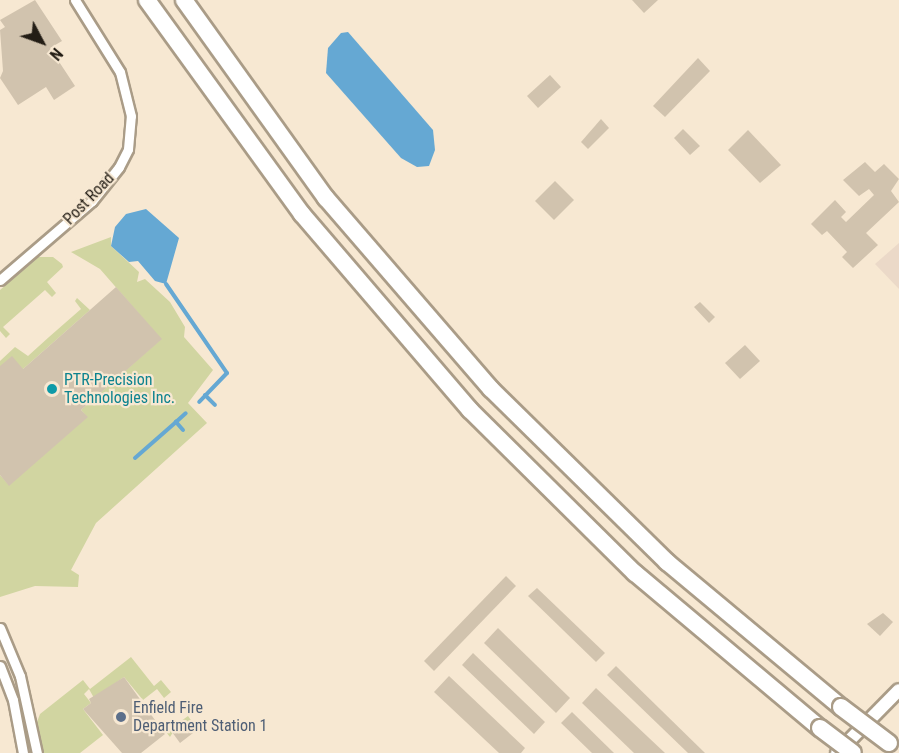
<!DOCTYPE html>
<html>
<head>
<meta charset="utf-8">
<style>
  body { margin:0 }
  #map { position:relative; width:899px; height:753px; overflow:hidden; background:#f7e8d2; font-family:"Roboto Condensed",sans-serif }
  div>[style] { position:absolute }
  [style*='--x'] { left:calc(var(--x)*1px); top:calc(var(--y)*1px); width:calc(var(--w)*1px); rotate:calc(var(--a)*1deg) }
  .education>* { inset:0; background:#ebd9c8 }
  .green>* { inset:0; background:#d1d5a1 }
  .water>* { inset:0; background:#65a8d3 }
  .stream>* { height:4px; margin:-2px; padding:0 2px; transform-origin:2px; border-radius:2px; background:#65a8d3 }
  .building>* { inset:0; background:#d1c3ae }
  .roads { filter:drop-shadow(2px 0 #aa9c87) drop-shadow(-2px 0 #aa9c87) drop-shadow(0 2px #aa9c87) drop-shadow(0 -2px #aa9c87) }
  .street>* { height:9px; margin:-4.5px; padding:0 4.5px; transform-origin:4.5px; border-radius:4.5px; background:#fff }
  .secondary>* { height:12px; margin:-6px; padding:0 6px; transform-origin:6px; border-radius:6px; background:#fff }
  .highway>* { height:16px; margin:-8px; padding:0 8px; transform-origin:8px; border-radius:8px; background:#fff }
  .bridges { filter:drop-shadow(2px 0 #aa9c87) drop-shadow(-2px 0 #aa9c87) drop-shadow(0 2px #aa9c87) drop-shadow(0 -2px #aa9c87) }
  .highway-bridge>* { height:16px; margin:-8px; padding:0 8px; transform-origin:8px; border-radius:8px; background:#fff }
  .dots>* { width:16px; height:16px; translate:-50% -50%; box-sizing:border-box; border:3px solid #f7e8d2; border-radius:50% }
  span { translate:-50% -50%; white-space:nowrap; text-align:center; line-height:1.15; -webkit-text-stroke:4.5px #f7e8d2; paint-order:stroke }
  .street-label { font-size:16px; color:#231d15 }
  .culture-label { font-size:16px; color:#0d838f }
  .left { translate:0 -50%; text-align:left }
  .service-label { font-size:16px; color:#4e5e75 }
  .north { position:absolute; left:12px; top:12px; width:60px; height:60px; -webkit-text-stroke:4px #f7e8d2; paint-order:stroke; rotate:131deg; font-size:16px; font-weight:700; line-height:24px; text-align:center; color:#231d15 }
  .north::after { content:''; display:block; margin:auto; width:21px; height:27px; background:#231d15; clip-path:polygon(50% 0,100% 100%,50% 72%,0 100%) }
</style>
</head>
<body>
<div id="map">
  <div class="education">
    <div style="clip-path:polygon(899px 243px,899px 289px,875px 264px)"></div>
  </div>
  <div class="green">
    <div style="clip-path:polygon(111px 237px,111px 246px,139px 272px,137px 282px,145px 279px,170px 302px,185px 327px,184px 337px,213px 370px,188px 403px,207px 423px,96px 523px,71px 570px,79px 575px,78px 587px,35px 586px,0 597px,0 475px,9px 485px,87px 417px,81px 410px,161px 339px,100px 269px,71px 252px)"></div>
    <div style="clip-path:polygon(38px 257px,53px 257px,62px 264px,63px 267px,47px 282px,56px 293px,52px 297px,45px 290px,3px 327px,10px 334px,6px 338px,0 331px,0 290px)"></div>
    <div style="clip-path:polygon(77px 298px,90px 310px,23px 369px,0 366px,0 361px,15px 347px,28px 356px,49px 337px,81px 309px,75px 301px)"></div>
    <div style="clip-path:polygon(131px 657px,154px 686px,161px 680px,171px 692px,164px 698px,157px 689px,143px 700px,124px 677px,94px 698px,89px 689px,84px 694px,91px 703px,83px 709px,103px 735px,80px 753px,43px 753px,37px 722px,40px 714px,83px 680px,90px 689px)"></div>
    <div style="clip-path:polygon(188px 716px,193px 723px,192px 732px,179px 734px,175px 729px,170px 737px,166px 732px)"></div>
  </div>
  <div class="water">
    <div style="clip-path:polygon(348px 32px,433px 130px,435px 150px,429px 166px,417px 167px,401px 158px,326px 73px,328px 48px,341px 33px)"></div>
    <div style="clip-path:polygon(146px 209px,179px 238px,166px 284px,155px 281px,138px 261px,129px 262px,111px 246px,115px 227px,126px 214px)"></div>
  </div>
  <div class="stream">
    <div style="--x:166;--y:284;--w:108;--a:55.6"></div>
    <div style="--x:227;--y:373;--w:40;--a:134"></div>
    <div style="--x:205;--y:395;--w:14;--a:45"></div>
    <div style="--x:183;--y:430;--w:11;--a:-131"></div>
    <div style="--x:176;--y:422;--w:13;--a:-42"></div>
    <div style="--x:135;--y:458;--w:55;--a:-41.3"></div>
  </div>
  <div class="building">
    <div style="clip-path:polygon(35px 0,62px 41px,50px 48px,75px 86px,54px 100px,46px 87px,18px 105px,0 78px,3px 71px,0 30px,5px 27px,0 20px)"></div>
    <div style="clip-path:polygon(632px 0,658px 0,644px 13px)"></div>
    <div style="clip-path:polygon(698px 58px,710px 71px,665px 117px,653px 106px)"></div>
    <div style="clip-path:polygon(550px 75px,561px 87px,538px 108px,527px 96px)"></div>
    <div style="clip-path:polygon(601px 119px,609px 128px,588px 149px,581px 142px)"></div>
    <div style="clip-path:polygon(683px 129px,700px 146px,690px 155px,674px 138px)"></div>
    <div style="clip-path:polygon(748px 130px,781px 165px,760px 183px,728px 150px)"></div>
    <div style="clip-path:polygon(865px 162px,875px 172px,884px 164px,899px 179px,891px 191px,899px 202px,866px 233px,878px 245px,853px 268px,842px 257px,847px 252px,827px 231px,822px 235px,811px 224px,835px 200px,846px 212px,841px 217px,846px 222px,874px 195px,869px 189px,859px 196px,843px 180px)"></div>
    <div style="clip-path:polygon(555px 181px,574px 200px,554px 220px,535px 201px)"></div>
    <div style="clip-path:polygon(116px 287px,162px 339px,81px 410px,88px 417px,9px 486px,0 475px,0 366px,12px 356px,23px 369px)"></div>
    <div style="clip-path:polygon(700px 302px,715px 317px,709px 323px,694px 307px)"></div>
    <div style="clip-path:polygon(745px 345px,760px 361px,740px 379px,725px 363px)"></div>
    <div style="clip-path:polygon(506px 576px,516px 586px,434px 671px,424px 661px)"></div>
    <div style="clip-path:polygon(537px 588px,605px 653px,596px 662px,528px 596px)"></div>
    <div style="clip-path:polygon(883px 613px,893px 622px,880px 636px,867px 624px)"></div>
    <div style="clip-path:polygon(498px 628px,570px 698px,556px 713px,484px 643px)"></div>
    <div style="clip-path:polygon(473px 653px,545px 722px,534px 734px,462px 665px)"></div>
    <div style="clip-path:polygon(616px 666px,705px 753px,688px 753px,607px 675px)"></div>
    <div style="clip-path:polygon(449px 676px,525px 748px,521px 753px,499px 753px,434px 692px)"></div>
    <div style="clip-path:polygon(124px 677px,165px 734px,141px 753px,122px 753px,83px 709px,91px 703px,89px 699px)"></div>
    <div style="clip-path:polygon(596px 688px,665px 753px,634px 753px,582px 703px)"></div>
    <div style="clip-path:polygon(572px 712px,614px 753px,592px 753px,561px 723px)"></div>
    <div style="clip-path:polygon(188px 727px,193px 733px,180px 743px,172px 732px,175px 729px,179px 734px)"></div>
  </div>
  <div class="roads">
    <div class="street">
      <div style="--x:0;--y:280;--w:121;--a:-40.7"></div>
      <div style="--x:92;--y:201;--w:43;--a:-51.5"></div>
      <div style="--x:119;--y:167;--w:20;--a:-63"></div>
      <div style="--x:128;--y:149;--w:33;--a:-85"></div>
      <div style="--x:131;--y:116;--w:45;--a:-104"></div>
      <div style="--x:120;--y:72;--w:85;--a:-122"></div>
      <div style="--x:0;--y:628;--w:52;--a:67.4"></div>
      <div style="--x:20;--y:676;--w:79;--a:77.6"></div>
      <div style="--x:0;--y:666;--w:36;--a:69"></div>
      <div style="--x:13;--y:700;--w:54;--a:79.3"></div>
    </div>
    <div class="secondary">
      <div style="--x:837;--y:753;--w:88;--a:-45.5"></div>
    </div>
    <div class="highway">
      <div style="--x:147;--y:0;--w:264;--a:54.1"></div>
      <div style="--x:302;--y:214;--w:258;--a:49.4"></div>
      <div style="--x:470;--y:410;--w:232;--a:44.7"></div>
      <div style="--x:635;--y:573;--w:241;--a:40"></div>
      <div style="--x:184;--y:0;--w:244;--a:54.4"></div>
      <div style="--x:326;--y:198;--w:252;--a:49.2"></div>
      <div style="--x:491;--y:389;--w:247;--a:44.5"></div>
      <div style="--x:667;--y:562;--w:226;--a:39.8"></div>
    </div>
  </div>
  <div class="bridges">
    <div class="highway-bridge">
      <div style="--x:841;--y:707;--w:60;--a:36.9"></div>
      <div style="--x:820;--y:728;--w:41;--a:37.1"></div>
    </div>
  </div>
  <div class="dots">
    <div style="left:52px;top:389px;background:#0f9aa8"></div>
    <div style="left:121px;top:717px;background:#5c6f8a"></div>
  </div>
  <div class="street-label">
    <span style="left:89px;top:199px;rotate:-46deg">Post Road</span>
  </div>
  <div class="culture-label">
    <span class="left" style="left:64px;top:389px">PTR-Precision<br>Technologies Inc.</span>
  </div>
  <div class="service-label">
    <span class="left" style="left:133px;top:717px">Enfield Fire<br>Department Station 1</span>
  </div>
  <div class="north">N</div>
</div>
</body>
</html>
